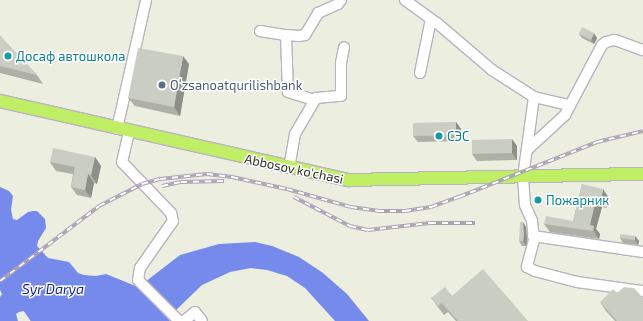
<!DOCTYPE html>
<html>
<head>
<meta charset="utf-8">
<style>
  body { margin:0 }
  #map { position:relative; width:643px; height:321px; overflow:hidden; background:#eceee0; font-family:"Exo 2",sans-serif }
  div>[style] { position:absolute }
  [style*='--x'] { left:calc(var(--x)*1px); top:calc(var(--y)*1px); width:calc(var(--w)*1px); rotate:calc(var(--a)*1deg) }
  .water>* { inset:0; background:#768aec }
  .river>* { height:12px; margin:-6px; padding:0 6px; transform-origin:6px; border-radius:6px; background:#768aec }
  .roads { filter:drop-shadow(1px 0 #b8b3c0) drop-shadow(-1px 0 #b8b3c0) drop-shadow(0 1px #b8b3c0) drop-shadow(0 -1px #b8b3c0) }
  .minor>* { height:10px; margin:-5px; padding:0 5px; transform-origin:5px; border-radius:5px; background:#fff }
  .major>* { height:12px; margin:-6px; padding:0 6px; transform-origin:6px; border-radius:6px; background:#c0ee65 }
  .rail>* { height:3.5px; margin-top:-1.75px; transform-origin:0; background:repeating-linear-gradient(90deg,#fff 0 6px,#aba2b6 0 12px); box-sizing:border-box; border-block:1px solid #aba2b6 }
  .wall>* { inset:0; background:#aeb0a7 }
  .shaded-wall>* { inset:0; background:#8d9088 }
  .building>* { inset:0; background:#cacdc2 }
  .dots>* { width:11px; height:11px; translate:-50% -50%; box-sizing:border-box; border:2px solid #fff; border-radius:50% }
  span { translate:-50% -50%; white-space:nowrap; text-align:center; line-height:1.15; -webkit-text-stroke:3px #fff; paint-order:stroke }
  .culture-label { font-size:13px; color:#0d838f }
  .left { translate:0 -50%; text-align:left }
  .service-label { font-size:13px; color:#4e5e75 }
  .street-label { font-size:13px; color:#2d2d2d }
  .water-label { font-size:14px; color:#111e9d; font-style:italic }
</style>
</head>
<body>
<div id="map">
  <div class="water">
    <div style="clip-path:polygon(0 187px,9px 191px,13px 196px,11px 210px,13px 219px,17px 220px,28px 212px,33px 211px,37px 211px,45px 219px,46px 228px,38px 241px,37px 246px,48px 258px,69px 262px,78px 273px,84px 275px,96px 276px,106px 274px,138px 287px,170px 321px,43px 321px,37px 314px,29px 310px,19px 312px,16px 314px,18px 321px,0 321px,0 297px,2px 294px,0 290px)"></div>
    <div style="clip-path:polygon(255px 242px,272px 246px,299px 257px,323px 273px,347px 294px,369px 321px,335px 321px,305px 288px,287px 276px,267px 270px,251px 268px,230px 272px,202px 285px,174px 312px,145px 282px,180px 255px,219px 244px)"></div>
  </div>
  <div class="river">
    <div style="--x:0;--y:272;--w:15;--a:42"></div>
    <div style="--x:11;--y:282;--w:47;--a:55.3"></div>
  </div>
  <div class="roads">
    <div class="minor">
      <div style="--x:405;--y:0;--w:39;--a:36"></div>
      <div style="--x:437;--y:23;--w:72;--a:40.5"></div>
      <div style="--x:492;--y:70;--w:50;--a:32.7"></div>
      <div style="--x:534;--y:97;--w:37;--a:13"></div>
      <div style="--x:260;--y:31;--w:26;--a:9"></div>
      <div style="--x:286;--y:35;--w:57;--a:88"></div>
      <div style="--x:288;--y:92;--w:27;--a:17"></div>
      <div style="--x:286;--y:35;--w:13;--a:4"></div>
      <div style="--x:299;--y:36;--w:6;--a:-9"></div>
      <div style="--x:305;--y:35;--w:26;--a:-59"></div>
      <div style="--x:318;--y:13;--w:22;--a:-24"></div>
      <div style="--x:338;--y:4;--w:5;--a:-53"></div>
      <div style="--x:420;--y:73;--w:55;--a:-78.5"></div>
      <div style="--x:534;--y:97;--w:81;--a:97.8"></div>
      <div style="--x:523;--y:177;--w:28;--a:86"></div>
      <div style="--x:525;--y:205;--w:17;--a:66"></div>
      <div style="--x:532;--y:221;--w:19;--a:84"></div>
      <div style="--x:534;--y:240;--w:28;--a:105"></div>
      <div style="--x:527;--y:267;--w:9;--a:27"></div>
      <div style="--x:535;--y:271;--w:43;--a:14.7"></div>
      <div style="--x:577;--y:282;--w:67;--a:7.8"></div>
      <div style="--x:117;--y:129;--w:132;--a:-77.3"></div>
      <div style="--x:129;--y:132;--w:31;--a:103"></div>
      <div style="--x:122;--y:162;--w:71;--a:46.1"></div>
      <div style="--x:171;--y:213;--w:8;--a:76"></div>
      <div style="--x:173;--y:221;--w:57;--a:125.1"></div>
      <div style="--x:140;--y:268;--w:12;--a:99"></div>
      <div style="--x:138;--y:280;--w:58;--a:45"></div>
      <div style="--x:179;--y:321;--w:5;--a:0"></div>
      <div style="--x:184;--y:321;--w:14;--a:-39"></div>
      <div style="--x:195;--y:312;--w:11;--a:52"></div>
      <div style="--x:527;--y:150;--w:52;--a:-42.6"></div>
      <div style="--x:565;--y:115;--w:79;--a:-62.1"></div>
      <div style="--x:602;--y:45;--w:5;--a:-37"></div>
      <div style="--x:606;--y:42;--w:9;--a:-13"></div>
      <div style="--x:615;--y:40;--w:30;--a:20"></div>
      <div style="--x:289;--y:168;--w:35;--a:-80"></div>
      <div style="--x:295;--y:134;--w:42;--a:-59.7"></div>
      <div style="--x:316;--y:98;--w:25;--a:-5"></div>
      <div style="--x:341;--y:96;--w:33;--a:-90"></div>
      <div style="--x:341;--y:63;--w:16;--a:-79"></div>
      <div style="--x:533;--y:236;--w:111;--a:8.3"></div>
    </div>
    <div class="major">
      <div style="--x:0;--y:101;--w:357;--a:12.8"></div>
      <div style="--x:348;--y:180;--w:295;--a:-1.2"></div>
    </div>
  </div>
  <div class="rail">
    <div style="--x:162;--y:186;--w:19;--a:-12"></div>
    <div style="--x:181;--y:182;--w:43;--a:-1.3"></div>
    <div style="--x:294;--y:197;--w:63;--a:27.4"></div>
    <div style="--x:350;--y:226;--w:18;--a:13"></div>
    <div style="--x:368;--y:230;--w:62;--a:-6.4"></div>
    <div style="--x:430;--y:223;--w:45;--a:0"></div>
    <div style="--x:0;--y:281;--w:124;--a:-37.1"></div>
    <div style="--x:99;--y:206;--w:48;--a:-27.1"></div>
    <div style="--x:142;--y:184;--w:19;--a:-16"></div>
    <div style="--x:160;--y:179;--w:47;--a:-6.1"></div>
    <div style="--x:207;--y:174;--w:25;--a:7"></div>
    <div style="--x:232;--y:177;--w:56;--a:12.3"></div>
    <div style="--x:287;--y:189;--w:66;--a:15.7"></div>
    <div style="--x:351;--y:207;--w:27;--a:8"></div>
    <div style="--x:378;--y:211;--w:27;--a:0"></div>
    <div style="--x:405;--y:211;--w:26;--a:-9"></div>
    <div style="--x:431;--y:207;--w:30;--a:-20"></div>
    <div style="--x:459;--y:197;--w:149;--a:-21.7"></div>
    <div style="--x:597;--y:142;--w:47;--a:-13.4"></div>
  </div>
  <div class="wall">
    <div style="clip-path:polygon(579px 34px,597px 38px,594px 44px,582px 38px)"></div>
    <div style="clip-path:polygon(0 36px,37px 75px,43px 84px,0 73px)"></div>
    <div style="clip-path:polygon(189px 64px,180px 116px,135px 106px,128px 98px)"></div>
    <div style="clip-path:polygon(456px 122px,461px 129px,461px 141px,418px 142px,413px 136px)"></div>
    <div style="clip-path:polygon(512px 139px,517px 146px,517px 160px,477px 161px,472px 154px)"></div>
    <div style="clip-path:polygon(95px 157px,101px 166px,97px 184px,94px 183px,91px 198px,77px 195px,71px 187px,73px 174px,56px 171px,50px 162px)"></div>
    <div style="clip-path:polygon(582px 184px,609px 198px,606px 208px,602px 207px,596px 229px,600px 234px,599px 239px,550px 232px,544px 224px,573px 221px)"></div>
    <div style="clip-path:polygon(526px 227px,527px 240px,526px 246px,522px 246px,519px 241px)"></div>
    <div style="clip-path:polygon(635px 236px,639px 241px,638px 245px,623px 243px,620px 238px)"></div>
    <div style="clip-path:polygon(452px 296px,528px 321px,456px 321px,448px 312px,444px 315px,431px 298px)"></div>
    <div style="clip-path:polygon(600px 302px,643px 321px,615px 321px,606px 311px)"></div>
  </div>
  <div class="shaded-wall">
    <div style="clip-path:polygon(594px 33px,597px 38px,594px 44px,591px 40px)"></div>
    <div style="clip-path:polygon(183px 56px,189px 64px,180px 116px,174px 107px)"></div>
    <div style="clip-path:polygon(456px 122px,461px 129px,461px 141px,456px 135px)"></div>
    <div style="clip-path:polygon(512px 139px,517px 146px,517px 160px,512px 153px)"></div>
    <div style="clip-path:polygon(95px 157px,101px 166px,97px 184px,91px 175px)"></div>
    <div style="clip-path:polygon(88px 174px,94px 183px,91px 198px,85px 190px)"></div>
    <div style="clip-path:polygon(603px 189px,609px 198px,606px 208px,601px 200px)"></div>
    <div style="clip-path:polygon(596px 199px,602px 207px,596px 229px,600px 234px,599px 239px,590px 225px)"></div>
    <div style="clip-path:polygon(523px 222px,526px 227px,527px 240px,526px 246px,523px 241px)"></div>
    <div style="clip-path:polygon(635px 236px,639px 241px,638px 245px,635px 240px)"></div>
  </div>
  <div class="building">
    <div style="clip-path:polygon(582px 27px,594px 33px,591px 40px,579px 34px)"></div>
    <div style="clip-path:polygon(0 36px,37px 75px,0 66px)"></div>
    <div style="clip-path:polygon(138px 48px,183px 56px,174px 107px,128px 98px)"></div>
    <div style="clip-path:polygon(456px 122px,456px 135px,413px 136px,413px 123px)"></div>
    <div style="clip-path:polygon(512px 139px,512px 153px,472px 154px,472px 140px)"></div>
    <div style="clip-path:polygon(53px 148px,95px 157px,91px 175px,88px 174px,85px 190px,71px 187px,75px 167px,50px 162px)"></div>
    <div style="clip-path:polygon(582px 184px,603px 189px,601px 200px,596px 199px,590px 225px,594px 226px,593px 231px,544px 224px,546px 216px,573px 221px)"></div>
    <div style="clip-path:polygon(520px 222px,523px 222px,524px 235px,523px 241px,519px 241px)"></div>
    <div style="clip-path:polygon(620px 234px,635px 236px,635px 240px,620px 238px)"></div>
    <div style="clip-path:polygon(483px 269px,528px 321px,458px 321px,442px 303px,438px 306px,431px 298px,445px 287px,452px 296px)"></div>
    <div style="clip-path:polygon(624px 287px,634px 288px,643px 298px,643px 321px,617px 321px,600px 302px,613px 289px,617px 293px)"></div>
  </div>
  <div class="dots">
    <div style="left:8px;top:56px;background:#0f9aa8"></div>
    <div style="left:162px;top:85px;background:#5c6f8a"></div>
    <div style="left:439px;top:136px;background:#0f9aa8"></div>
    <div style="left:538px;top:200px;background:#0f9aa8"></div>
  </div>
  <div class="culture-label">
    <span class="left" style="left:16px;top:56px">Досаф автошкола</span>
    <span class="left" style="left:447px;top:136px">СЭС</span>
    <span class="left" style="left:546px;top:200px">Пожарник</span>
  </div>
  <div class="service-label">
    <span class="left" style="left:170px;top:85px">Oʻzsanoatqurilishbank</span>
  </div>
  <div class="street-label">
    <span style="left:294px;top:169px;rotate:12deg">Abbosov ko'chasi</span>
  </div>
  <div class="water-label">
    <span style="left:53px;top:289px">Syr Darya</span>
  </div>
</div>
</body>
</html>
